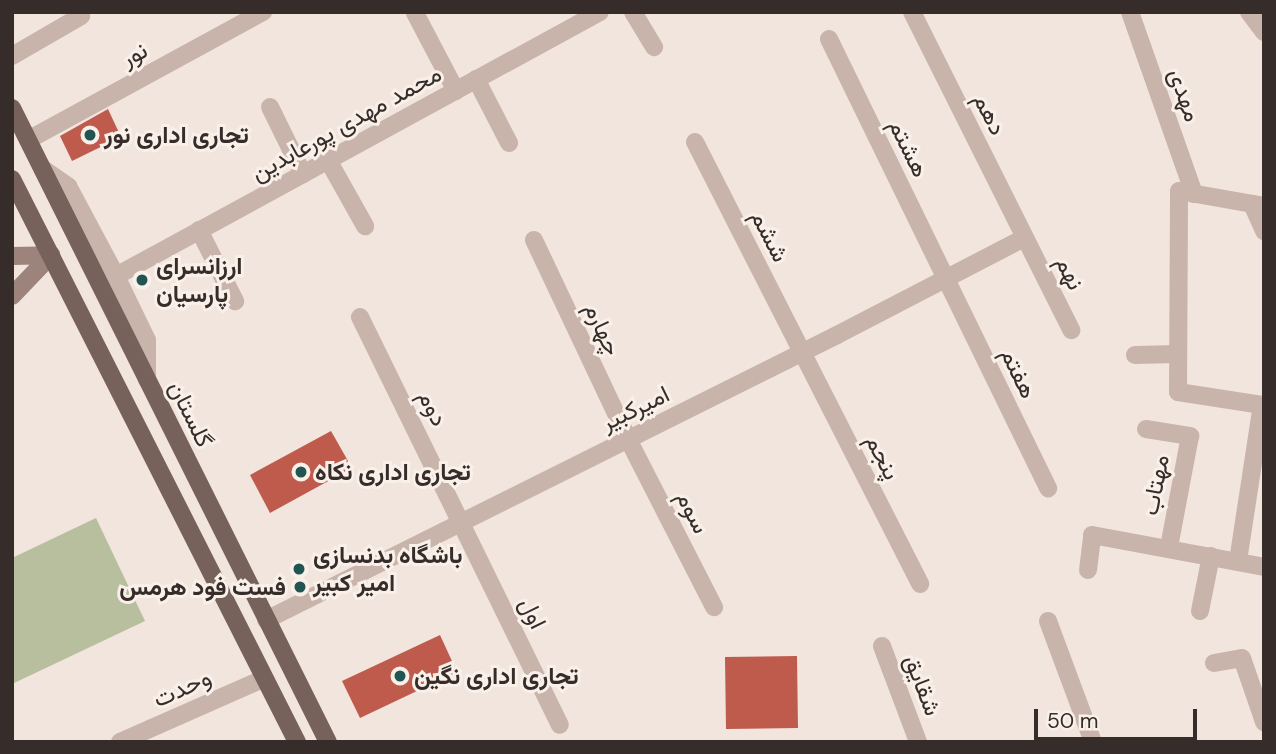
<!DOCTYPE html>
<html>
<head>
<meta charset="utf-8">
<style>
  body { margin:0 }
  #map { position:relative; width:1276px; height:754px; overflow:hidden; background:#f1e5dd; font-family:"DM Sans",Vazirmatn,sans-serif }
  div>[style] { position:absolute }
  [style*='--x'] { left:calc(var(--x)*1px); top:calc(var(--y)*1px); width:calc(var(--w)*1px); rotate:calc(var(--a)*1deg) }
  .green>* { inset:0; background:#b8bf9e }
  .building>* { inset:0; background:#bf5b4d }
  .street>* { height:18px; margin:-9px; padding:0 9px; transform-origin:9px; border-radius:9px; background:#c8b4aa }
  .secondary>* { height:18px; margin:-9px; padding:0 9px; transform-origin:9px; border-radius:9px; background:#9c837b }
  .primary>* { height:18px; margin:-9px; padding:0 9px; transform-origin:9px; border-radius:9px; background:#77615b }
  .dots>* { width:19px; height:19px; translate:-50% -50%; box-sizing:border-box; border:4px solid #f9f0e9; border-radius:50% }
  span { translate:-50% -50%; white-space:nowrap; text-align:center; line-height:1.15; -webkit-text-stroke:6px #f9f0e9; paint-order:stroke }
  .street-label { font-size:24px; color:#362c29 }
  .poi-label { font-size:24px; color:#362c29; font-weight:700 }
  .left { translate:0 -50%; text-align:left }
  .right { translate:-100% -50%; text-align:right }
  .frame { position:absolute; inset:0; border:14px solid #362c29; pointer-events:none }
  .scale { position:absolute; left:1034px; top:709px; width:163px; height:32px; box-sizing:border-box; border:4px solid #362c29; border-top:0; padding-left:9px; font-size:21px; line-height:24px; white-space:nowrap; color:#362c29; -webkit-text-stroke:5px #f9f0e9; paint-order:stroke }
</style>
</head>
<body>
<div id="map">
  <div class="green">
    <div style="clip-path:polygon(96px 518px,145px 621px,12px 684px,12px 558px)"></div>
  </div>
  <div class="building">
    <div style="clip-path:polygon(108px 109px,121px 137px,72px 161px,60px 136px)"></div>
    <div style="clip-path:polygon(331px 431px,352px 468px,270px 513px,250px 475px)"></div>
    <div style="clip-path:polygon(440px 635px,457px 672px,360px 718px,342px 681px)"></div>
    <div style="clip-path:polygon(797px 656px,798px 728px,726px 729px,725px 657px)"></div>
  </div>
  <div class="street">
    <div style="--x:633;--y:12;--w:41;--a:59"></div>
    <div style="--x:912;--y:12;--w:356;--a:63.4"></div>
    <div style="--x:1130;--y:12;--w:193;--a:70.6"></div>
    <div style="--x:1249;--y:12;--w:25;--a:53"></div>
    <div style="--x:415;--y:13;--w:88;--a:62.3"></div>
    <div style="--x:829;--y:39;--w:500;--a:64"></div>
    <div style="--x:12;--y:56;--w:80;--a:-30.1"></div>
    <div style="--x:476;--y:79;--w:72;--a:62.7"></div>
    <div style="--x:270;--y:107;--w:75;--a:63.8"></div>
    <div style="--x:28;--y:140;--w:268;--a:-28.6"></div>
    <div style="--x:695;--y:142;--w:496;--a:63"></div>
    <div style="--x:328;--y:160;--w:76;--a:60.7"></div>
    <div style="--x:42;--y:168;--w:32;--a:35"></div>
    <div style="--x:68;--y:186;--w:102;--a:61.9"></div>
    <div style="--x:116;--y:276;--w:71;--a:64.2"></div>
    <div style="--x:147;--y:340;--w:40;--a:90"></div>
    <div style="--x:1252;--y:204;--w:30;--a:66"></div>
    <div style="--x:199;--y:230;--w:80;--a:63.1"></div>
    <div style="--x:534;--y:240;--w:220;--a:64.7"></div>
    <div style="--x:628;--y:439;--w:189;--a:62.9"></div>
    <div style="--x:116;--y:276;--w:551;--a:-28.61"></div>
    <div style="--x:360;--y:317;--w:454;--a:63.9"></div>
    <div style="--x:1135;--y:355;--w:43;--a:-1.3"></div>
    <div style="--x:1146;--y:429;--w:45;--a:9"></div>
    <div style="--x:1190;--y:436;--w:113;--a:100.7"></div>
    <div style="--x:1238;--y:561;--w:158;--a:-81.3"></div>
    <div style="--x:1262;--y:405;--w:85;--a:-171.2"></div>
    <div style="--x:1178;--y:392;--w:201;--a:-89.7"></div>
    <div style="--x:1179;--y:191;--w:86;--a:10"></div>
    <div style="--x:1088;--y:570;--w:35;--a:-83"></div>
    <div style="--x:1092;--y:535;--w:175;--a:10.5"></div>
    <div style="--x:1200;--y:611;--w:56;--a:-78.7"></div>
    <div style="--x:266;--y:620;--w:638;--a:-26.52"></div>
    <div style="--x:837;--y:335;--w:211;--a:-27.4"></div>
    <div style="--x:1048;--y:621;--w:129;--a:69.6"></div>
    <div style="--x:882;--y:646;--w:103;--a:69.4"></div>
    <div style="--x:1214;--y:663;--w:28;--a:-10"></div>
    <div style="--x:1242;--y:658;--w:68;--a:71"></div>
    <div style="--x:120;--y:742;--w:156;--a:-23.8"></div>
  </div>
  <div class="secondary">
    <div style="--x:12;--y:256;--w:39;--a:-1"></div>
    <div style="--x:12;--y:296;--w:57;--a:-46.4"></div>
  </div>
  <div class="primary">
    <div style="--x:12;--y:108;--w:708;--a:63.51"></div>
    <div style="--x:12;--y:179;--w:631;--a:63.15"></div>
  </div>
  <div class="dots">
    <div style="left:90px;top:135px;background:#215552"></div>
    <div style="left:142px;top:280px;background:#215552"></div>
    <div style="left:301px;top:472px;background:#215552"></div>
    <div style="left:299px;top:569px;background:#215552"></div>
    <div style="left:300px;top:587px;background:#215552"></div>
    <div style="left:400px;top:676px;background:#215552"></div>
  </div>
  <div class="street-label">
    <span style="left:134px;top:54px;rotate:-28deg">نور</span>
    <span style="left:1185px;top:95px;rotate:71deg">مهدی</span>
    <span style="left:990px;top:114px;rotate:63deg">دهم</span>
    <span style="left:346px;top:123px;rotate:-29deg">محمد مهدی پورعابدین</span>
    <span style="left:909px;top:148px;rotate:64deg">هشتم</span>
    <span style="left:770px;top:236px;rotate:63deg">ششم</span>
    <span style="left:1070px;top:273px;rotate:63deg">نهم</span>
    <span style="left:603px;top:329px;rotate:65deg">چهارم</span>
    <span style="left:1019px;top:373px;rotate:64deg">هفتم</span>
    <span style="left:433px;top:408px;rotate:63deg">دوم</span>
    <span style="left:635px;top:408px;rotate:-26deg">امیرکبیر</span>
    <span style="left:191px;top:414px;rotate:64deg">گلستان</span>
    <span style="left:883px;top:457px;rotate:63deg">پنجم</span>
    <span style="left:1155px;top:485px;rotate:-79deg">مهتاب</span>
    <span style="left:693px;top:512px;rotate:63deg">سوم</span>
    <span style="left:533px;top:613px;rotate:64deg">اول</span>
    <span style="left:923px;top:685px;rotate:69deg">شقایق</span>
    <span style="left:182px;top:688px;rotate:-24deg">وحدت</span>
  </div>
  <div class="poi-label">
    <span class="left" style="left:104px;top:135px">تجاری اداری نور</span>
    <span class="left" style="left:156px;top:280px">ارزانسرای<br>پارسیان</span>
    <span class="left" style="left:315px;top:472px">تجاری اداری نکاه</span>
    <span class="left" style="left:313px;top:569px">باشگاه بدنسازی<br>امیر کبیر</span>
    <span class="right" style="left:286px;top:587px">فست فود هرمس</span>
    <span class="left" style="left:414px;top:676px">تجاری اداری نگین</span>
  </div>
  <div class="frame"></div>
  <div class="scale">50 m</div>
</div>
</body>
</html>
